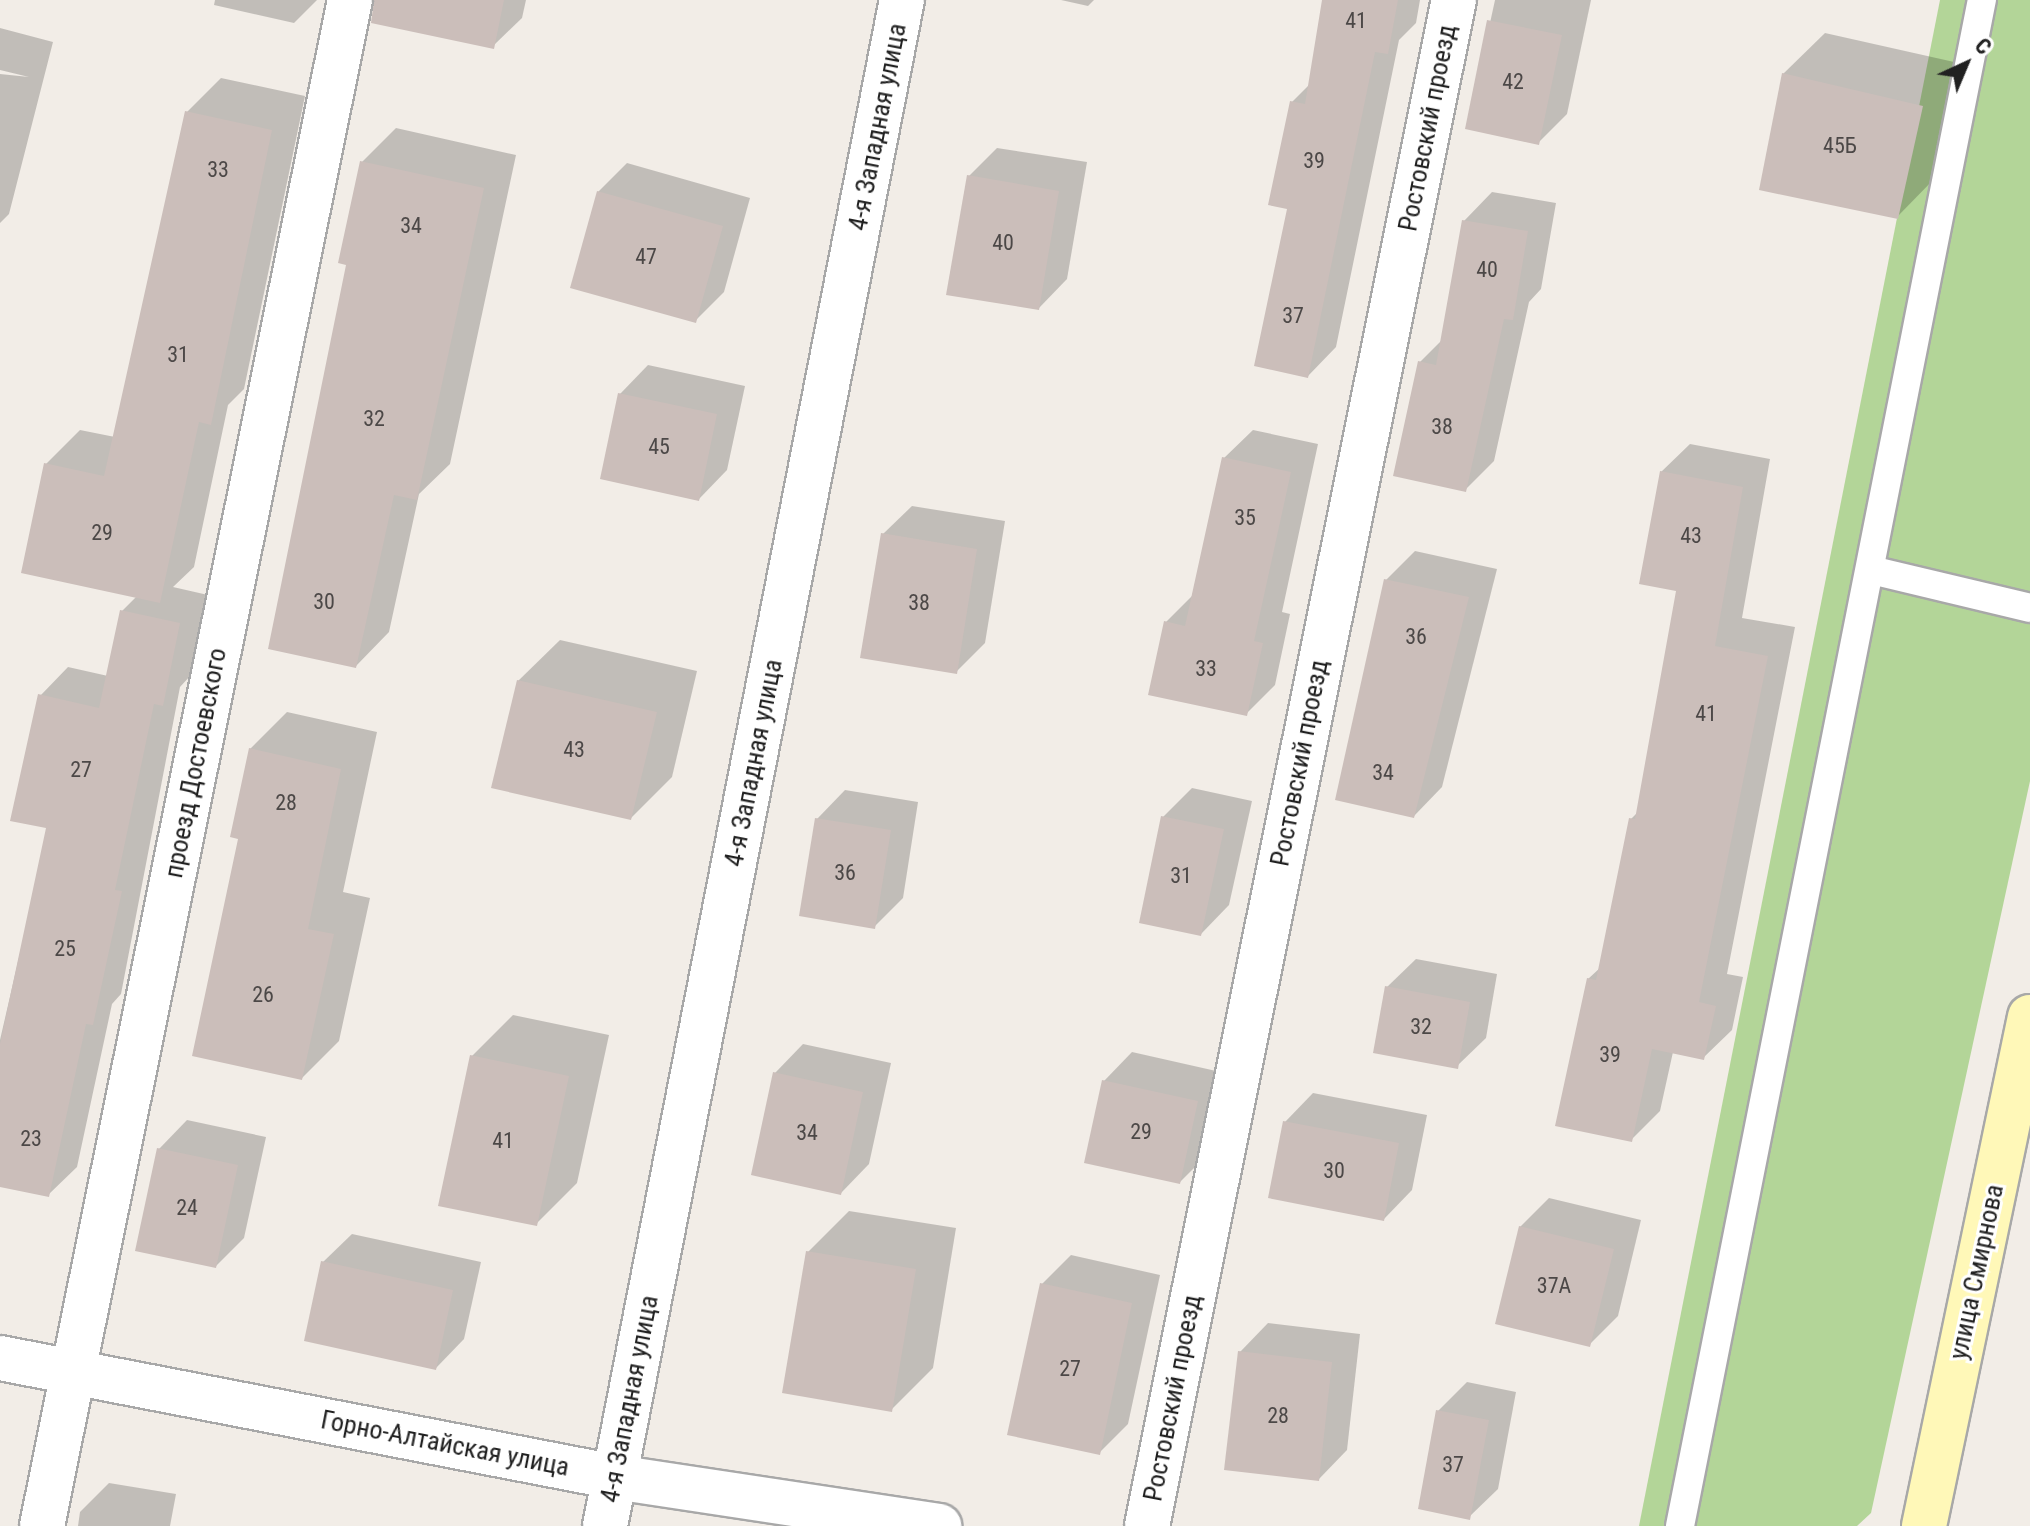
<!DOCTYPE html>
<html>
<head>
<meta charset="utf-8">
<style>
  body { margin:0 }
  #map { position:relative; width:2030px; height:1526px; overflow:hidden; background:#f2ede7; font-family:"Roboto Condensed",sans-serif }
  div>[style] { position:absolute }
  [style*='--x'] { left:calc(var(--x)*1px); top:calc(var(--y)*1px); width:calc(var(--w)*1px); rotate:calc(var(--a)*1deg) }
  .forest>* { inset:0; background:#b3d598 }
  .shadow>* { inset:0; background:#0003 }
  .building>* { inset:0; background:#cbbeba }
  .roads { filter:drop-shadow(2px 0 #a8a8a8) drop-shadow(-2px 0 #a8a8a8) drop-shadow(0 2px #a8a8a8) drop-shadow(0 -2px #a8a8a8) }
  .lane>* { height:28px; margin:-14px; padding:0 14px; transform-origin:14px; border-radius:14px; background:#fff }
  .street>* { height:44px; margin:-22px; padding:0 22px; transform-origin:22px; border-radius:22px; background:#fff }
  .secondary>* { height:44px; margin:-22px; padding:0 22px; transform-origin:22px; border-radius:22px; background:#fff8b8 }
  span { translate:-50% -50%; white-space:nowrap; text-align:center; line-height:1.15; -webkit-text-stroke:6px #fff; paint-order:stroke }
  .number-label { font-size:22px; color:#4c4847 }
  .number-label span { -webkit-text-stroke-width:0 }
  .street-label { font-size:26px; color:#212121 }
  .north { position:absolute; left:1926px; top:24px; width:80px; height:80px; -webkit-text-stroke:6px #fff; paint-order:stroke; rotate:44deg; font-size:22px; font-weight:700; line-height:32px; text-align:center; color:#212121 }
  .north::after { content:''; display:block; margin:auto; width:28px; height:36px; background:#212121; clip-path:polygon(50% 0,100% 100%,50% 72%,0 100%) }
</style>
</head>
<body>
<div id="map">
  <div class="forest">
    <div style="clip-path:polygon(1940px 0,2030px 0,2030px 781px,1871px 1513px,1857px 1526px,1639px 1526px)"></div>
  </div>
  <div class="shadow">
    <div style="clip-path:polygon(215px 0,317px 0,294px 23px,214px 5px)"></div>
    <div style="clip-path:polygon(400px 0,526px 0,522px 18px,493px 46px)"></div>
    <div style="clip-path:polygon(1061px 0,1094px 0,1088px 6px)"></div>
    <div style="clip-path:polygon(1324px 0,1420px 0,1416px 23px,1399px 40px,1336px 347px,1308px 376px,1290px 208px,1292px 102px,1310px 84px)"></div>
    <div style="clip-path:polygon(1495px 0,1591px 0,1567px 114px,1539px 142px,1467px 128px)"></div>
    <div style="clip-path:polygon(0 28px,53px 42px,9px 214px,0 223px,0 74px,29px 77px,0 70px)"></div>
    <div style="clip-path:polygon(1825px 33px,1963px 64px,1938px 175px,1897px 217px,1783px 74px)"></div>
    <div style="clip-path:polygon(221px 78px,305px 96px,244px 389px,228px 405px,194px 567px,173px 587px,208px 595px,191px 675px,180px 687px,121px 994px,112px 1004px,77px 1167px,48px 1195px,0 1185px,0 1040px,49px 827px,40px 696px,68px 667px,108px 676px,122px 611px,137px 596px,46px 464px,80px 430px,115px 437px,187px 112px)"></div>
    <div style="clip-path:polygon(396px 128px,516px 155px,450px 464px,419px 494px,389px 632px,356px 666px,349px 263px,362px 162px)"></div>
    <div style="clip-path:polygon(997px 148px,1087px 162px,1067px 279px,1039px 308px,969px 176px)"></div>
    <div style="clip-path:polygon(627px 163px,750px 198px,724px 292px,695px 321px,598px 192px)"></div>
    <div style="clip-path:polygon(1492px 192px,1556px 203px,1541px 289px,1529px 302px,1494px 461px,1465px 490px,1420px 362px,1443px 339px,1464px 221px)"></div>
    <div style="clip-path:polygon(648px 365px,745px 386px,727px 470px,699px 499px,620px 394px)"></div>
    <div style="clip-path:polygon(1253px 430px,1318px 444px,1282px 612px,1290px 614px,1275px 685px,1246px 714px,1166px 622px,1194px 594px,1224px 458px)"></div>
    <div style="clip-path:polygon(1690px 444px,1770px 459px,1742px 618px,1795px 627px,1727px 974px,1743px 977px,1732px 1030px,1703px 1058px,1673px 1052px,1660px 1111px,1631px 1140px,1588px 979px,1601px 967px,1631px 819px,1639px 811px,1678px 590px,1661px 472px)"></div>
    <div style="clip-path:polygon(912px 506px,1005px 521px,985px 643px,956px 672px,883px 534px)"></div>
    <div style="clip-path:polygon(1415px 551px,1497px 569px,1442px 787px,1414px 816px,1386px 580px)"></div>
    <div style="clip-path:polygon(560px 640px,697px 671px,672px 777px,631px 818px,518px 681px)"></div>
    <div style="clip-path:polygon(287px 712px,377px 732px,343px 892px,370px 898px,339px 1041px,302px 1078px,240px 837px,250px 749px)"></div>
    <div style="clip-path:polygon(1192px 788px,1252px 801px,1229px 905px,1201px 934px,1163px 817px)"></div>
    <div style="clip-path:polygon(845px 790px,918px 802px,903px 898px,874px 927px,817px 819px)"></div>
    <div style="clip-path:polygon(1416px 959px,1497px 974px,1486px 1038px,1457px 1066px,1387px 987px)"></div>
    <div style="clip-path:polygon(513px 1015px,609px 1035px,577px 1183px,536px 1224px,472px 1056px)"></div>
    <div style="clip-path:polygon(803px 1044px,891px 1063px,869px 1164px,841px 1193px,775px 1073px)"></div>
    <div style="clip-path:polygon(1132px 1052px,1225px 1073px,1208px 1154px,1180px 1182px,1104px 1081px)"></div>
    <div style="clip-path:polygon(1313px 1093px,1427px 1115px,1412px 1190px,1384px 1219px,1285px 1122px)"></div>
    <div style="clip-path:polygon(187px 1120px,266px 1137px,244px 1238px,216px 1266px,159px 1149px)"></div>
    <div style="clip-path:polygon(1549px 1198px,1641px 1220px,1618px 1316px,1589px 1345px,1520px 1227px)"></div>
    <div style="clip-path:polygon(849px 1211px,956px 1228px,933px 1368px,892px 1409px,808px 1252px)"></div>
    <div style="clip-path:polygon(352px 1234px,481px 1262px,464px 1339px,436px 1368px,323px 1262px)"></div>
    <div style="clip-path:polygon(1071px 1255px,1160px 1275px,1128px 1424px,1099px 1453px,1042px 1284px)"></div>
    <div style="clip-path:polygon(1268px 1323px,1360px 1334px,1347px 1450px,1319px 1479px,1240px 1352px)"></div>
    <div style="clip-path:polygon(1467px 1382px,1516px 1392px,1498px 1489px,1469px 1517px,1438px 1411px)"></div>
    <div style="clip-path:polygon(109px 1483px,176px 1494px,170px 1526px,78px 1526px,80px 1512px)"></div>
  </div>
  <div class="building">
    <div style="clip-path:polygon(374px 0,504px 0,494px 49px,371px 23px)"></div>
    <div style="clip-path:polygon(1322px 0,1398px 0,1388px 54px,1375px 52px,1308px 378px,1254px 366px,1287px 209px,1268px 205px,1290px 101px,1305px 104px)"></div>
    <div style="clip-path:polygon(1487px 20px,1562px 35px,1539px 145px,1465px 129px)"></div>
    <div style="clip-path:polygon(1782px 73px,1923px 106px,1898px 219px,1759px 190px)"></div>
    <div style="clip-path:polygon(185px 111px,272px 130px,211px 425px,199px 422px,160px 603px,21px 573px,44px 463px,104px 476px)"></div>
    <div style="clip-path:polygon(360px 161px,484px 188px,417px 500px,394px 495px,356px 668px,268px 649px,346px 265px,338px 263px)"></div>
    <div style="clip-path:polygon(967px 175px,1059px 191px,1039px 310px,946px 295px)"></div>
    <div style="clip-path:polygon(597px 191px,723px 226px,696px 323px,570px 288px)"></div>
    <div style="clip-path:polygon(1462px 220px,1528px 231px,1513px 320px,1504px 319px,1466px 492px,1393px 476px,1418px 361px,1436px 365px)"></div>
    <div style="clip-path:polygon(618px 393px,717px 414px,699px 501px,600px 479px)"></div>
    <div style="clip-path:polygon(1222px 457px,1291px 472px,1254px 641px,1263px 643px,1247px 716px,1148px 695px,1164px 621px,1185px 626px)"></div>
    <div style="clip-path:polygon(1660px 471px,1743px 487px,1715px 646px,1768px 656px,1699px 1002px,1716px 1006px,1704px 1060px,1652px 1049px,1632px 1142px,1555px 1126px,1587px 978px,1596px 980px,1629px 818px,1635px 819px,1676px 591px,1639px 584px)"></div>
    <div style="clip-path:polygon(881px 533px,977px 549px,957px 674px,860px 658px)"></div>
    <div style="clip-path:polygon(1384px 579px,1469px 597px,1414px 818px,1335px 800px)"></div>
    <div style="clip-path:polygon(120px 610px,180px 623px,163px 706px,154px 704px,115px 890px,122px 891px,93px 1025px,86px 1024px,49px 1197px,0 1187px,0 1044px,46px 828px,10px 821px,38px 694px,99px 708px)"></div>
    <div style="clip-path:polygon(517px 680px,657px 712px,631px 820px,491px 788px)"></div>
    <div style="clip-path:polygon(249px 748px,341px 769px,308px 929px,334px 934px,302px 1080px,192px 1056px,238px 839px,230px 837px)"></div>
    <div style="clip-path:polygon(1161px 816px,1224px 829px,1201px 936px,1139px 923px)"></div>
    <div style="clip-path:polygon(815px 818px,891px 830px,875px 929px,799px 916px)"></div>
    <div style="clip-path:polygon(1385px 986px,1470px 1002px,1458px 1069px,1373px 1053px)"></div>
    <div style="clip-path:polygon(470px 1055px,569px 1076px,537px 1226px,438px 1206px)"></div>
    <div style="clip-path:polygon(773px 1072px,863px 1092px,841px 1195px,751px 1175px)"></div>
    <div style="clip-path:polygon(1102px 1080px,1198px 1101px,1180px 1184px,1084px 1163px)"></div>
    <div style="clip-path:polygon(1283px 1121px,1399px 1143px,1384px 1221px,1268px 1198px)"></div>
    <div style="clip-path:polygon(157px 1148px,238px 1165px,216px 1268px,135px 1251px)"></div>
    <div style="clip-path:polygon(1519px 1226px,1614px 1249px,1590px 1347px,1495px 1324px)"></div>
    <div style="clip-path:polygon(806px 1251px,916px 1269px,892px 1412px,782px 1393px)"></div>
    <div style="clip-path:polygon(321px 1261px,453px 1290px,436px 1370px,304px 1341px)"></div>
    <div style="clip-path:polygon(1040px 1283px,1132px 1303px,1100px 1455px,1007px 1435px)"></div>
    <div style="clip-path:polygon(1238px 1351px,1332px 1362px,1319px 1481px,1224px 1470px)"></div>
    <div style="clip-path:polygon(1436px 1410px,1489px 1420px,1470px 1520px,1418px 1509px)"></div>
  </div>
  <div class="roads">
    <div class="lane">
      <div style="--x:1871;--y:570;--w:163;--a:13.4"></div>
      <div style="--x:1680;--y:1526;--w:1556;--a:-78.81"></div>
    </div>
    <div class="street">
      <div style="--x:0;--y:1358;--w:626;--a:10.95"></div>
      <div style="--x:615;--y:1477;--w:328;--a:8.6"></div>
      <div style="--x:42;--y:1526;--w:1557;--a:-78.59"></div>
      <div style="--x:605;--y:1526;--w:1555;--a:-78.99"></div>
      <div style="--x:1147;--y:1526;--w:1557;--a:-78.63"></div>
    </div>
    <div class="secondary">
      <div style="--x:1924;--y:1526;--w:520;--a:-78.24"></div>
    </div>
  </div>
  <div class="number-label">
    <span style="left:1356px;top:21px">41</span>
    <span style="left:1513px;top:82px">42</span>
    <span style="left:1840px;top:146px">45Б</span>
    <span style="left:1314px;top:161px">39</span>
    <span style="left:218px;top:170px">33</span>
    <span style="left:411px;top:226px">34</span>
    <span style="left:1003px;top:243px">40</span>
    <span style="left:646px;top:257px">47</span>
    <span style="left:1487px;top:270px">40</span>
    <span style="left:1293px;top:316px">37</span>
    <span style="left:178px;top:355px">31</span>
    <span style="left:374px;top:419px">32</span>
    <span style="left:1442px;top:427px">38</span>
    <span style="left:659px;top:447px">45</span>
    <span style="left:1245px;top:518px">35</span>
    <span style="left:102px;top:533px">29</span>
    <span style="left:1691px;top:536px">43</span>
    <span style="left:324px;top:602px">30</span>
    <span style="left:919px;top:603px">38</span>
    <span style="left:1416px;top:637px">36</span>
    <span style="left:1206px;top:669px">33</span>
    <span style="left:1706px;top:714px">41</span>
    <span style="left:574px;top:750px">43</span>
    <span style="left:81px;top:770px">27</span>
    <span style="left:1383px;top:773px">34</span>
    <span style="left:286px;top:803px">28</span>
    <span style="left:845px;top:873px">36</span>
    <span style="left:1181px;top:876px">31</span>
    <span style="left:65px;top:949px">25</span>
    <span style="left:263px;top:995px">26</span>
    <span style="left:1421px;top:1027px">32</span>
    <span style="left:1610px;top:1055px">39</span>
    <span style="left:1141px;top:1132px">29</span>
    <span style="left:807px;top:1133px">34</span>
    <span style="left:31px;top:1139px">23</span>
    <span style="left:503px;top:1141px">41</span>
    <span style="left:1334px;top:1171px">30</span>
    <span style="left:187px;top:1208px">24</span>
    <span style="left:1554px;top:1286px">37А</span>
    <span style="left:1070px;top:1369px">27</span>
    <span style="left:1278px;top:1416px">28</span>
    <span style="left:1453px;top:1465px">37</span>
  </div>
  <div class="street-label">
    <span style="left:878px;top:127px;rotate:-79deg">4-я Западная улица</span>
    <span style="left:1428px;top:128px;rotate:-79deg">Ростовский проезд</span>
    <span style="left:196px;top:763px;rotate:-79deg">проезд Достоевского</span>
    <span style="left:754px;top:763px;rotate:-79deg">4-я Западная улица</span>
    <span style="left:1300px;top:763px;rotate:-79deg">Ростовский проезд</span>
    <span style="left:1977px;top:1272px;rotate:-78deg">улица Смирнова</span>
    <span style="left:1173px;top:1398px;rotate:-79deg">Ростовский проезд</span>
    <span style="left:630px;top:1399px;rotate:-79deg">4-я Западная улица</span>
    <span style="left:445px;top:1444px;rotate:11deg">Горно-Алтайская улица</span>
  </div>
  <div class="north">С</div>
</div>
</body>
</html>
